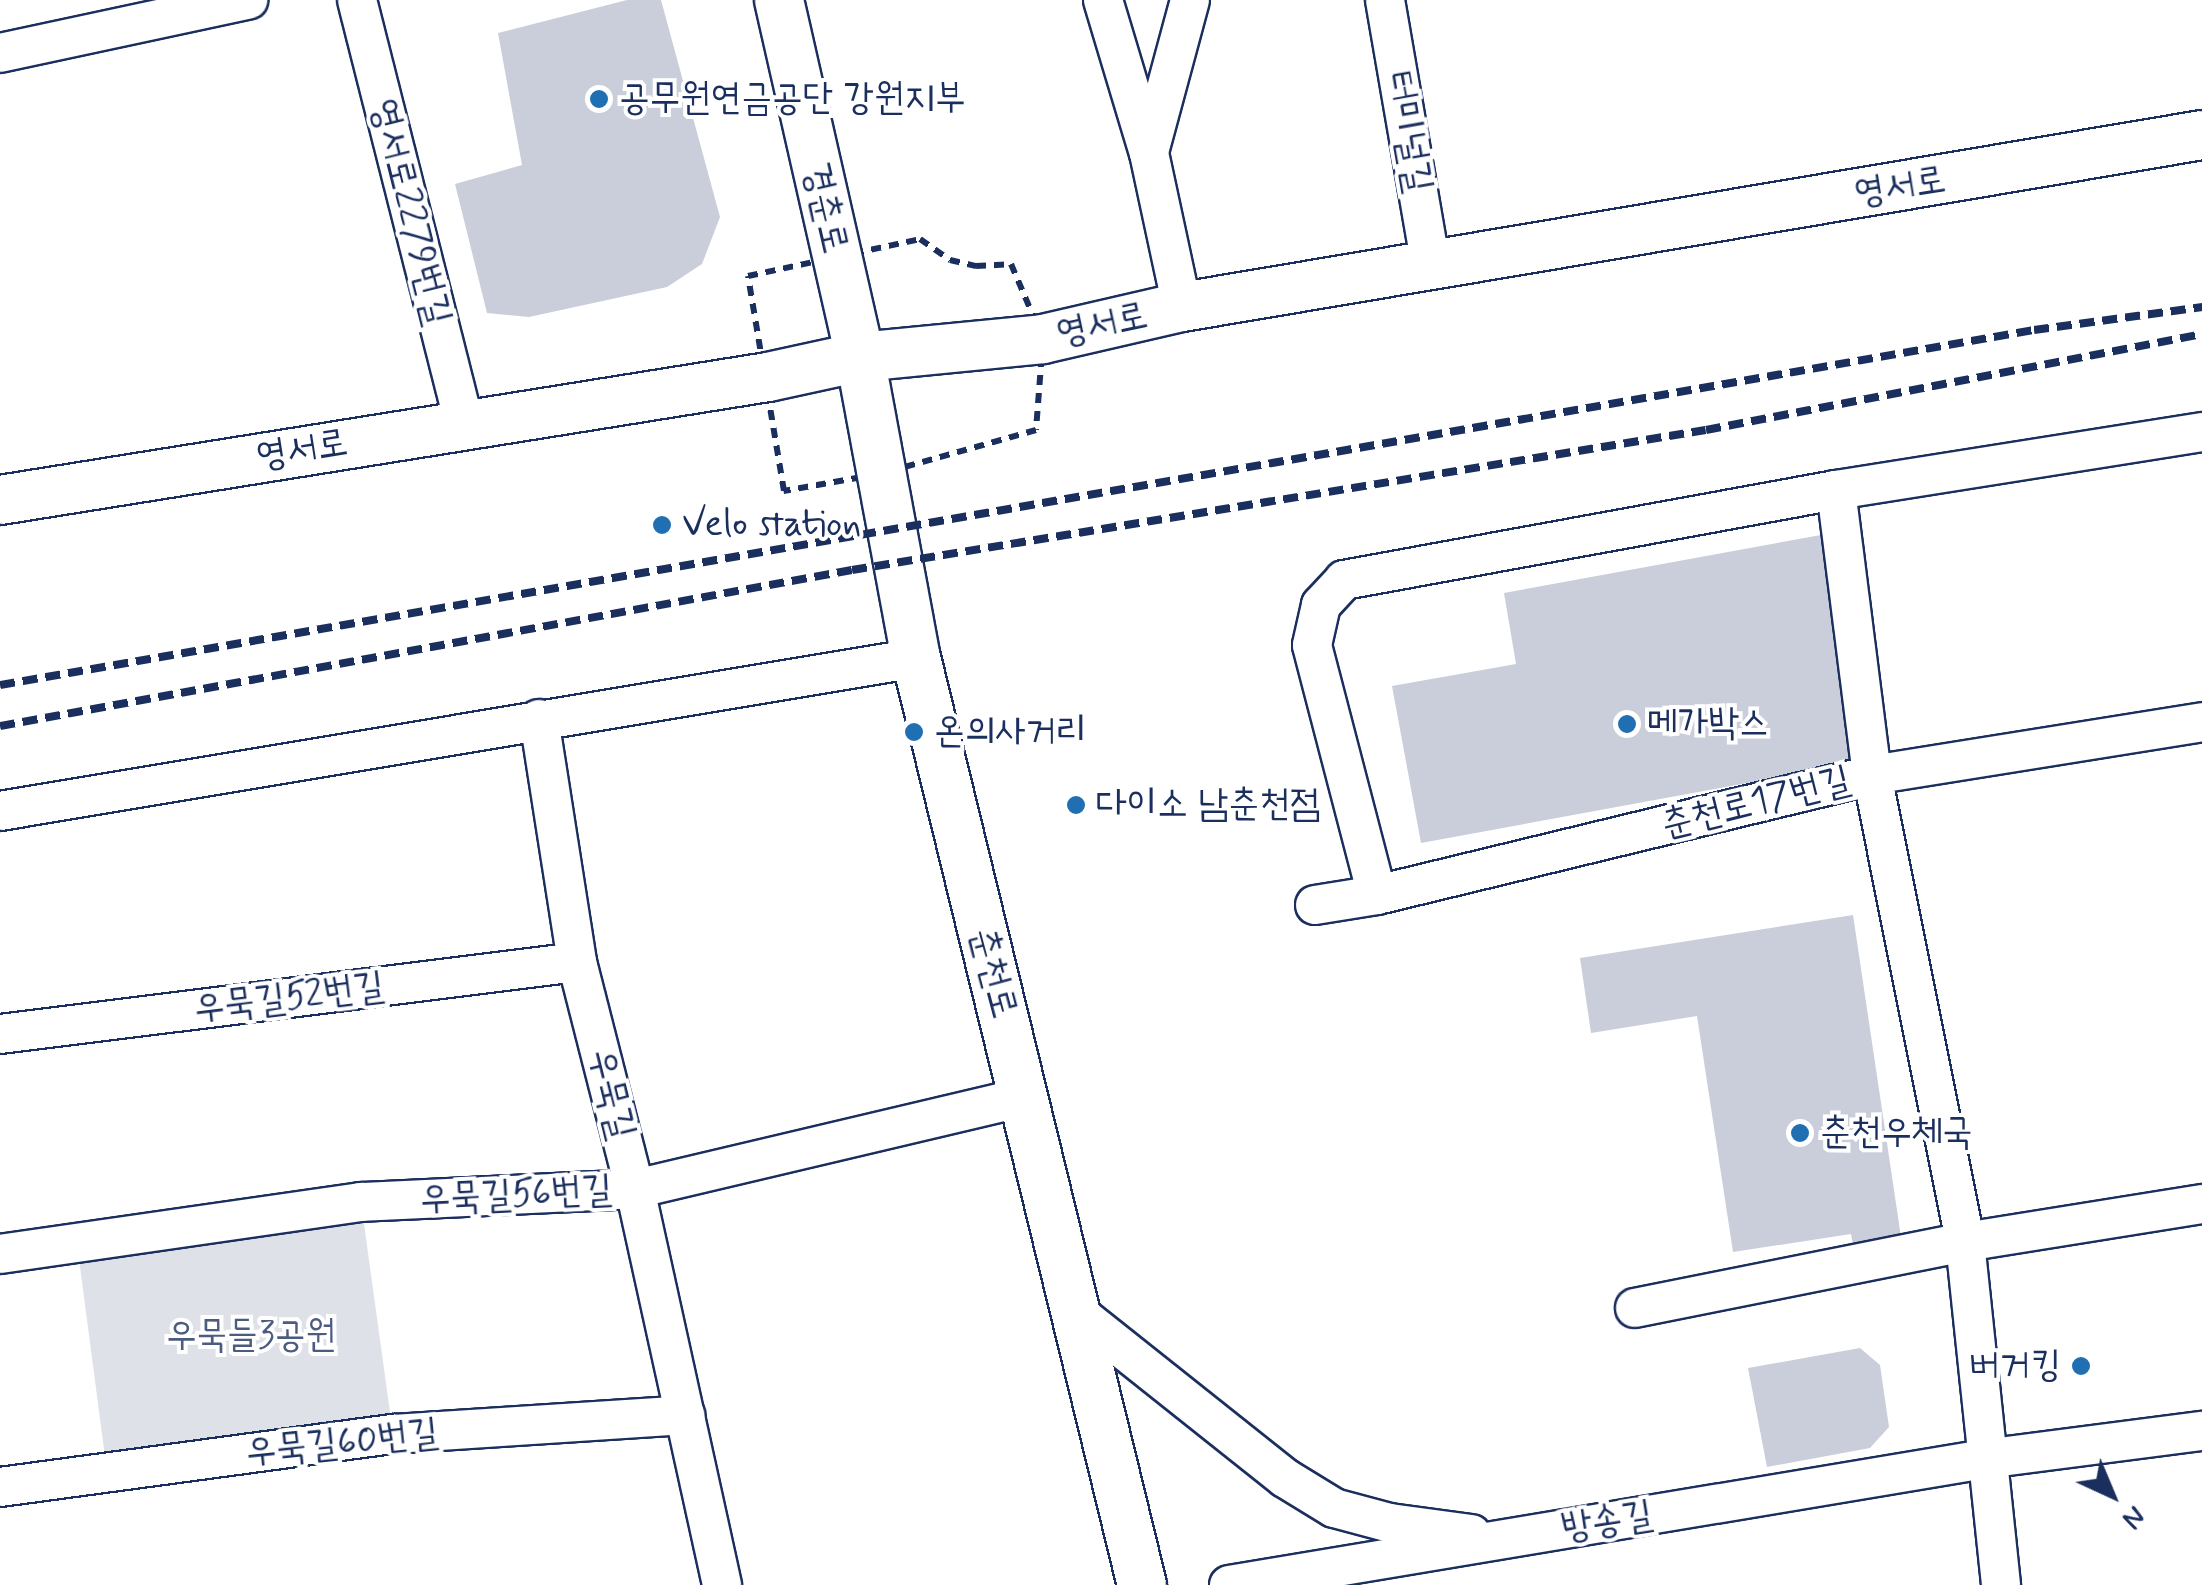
<!DOCTYPE html>
<html>
<head>
<meta charset="utf-8">
<style>
  body { margin:0 }
  #map { position:relative; width:2202px; height:1585px; overflow:hidden; background:#fff; font-family:Mynerve,"Poor Story",sans-serif }
  div>[style] { position:absolute }
  [style*='--x'] { left:calc(var(--x)*1px); top:calc(var(--y)*1px); width:calc(var(--w)*1px); rotate:calc(var(--a)*1deg) }
  .green>* { inset:0; background:#dee1e7 }
  .building>* { inset:0; background:#caceda }
  .path>* { height:6px; margin-top:-3px; transform-origin:0; background:repeating-linear-gradient(90deg,#1b2f5e 0 10px,transparent 0 18px) }
  .roads { filter:drop-shadow(2px 0 #1b2f5e) drop-shadow(-2px 0 #1b2f5e) drop-shadow(0 2px #1b2f5e) drop-shadow(0 -2px #1b2f5e) }
  .minor>* { height:38px; margin:-19px; padding:0 19px; transform-origin:19px; border-radius:19px; background:#fff }
  .tertiary>* { height:48px; margin:-24px; padding:0 24px; transform-origin:24px; border-radius:24px; background:#fff }
  .rail>* { height:8px; margin-top:-4px; transform-origin:0; background:repeating-linear-gradient(90deg,#1b2f5e 0 15px,transparent 0 23px) }
  .dots>* { width:28px; height:28px; translate:-50% -50%; box-sizing:border-box; border:5px solid #fff; border-radius:50% }
  span { translate:-50% -50%; white-space:nowrap; text-align:center; line-height:1.15; -webkit-text-stroke:8px #fff; paint-order:stroke }
  .poi-label { font-size:38px; color:#1b2f5e }
  .left { translate:0 -50%; text-align:left }
  .right { translate:-100% -50%; text-align:right }
  .street-label { font-size:38px; color:#1b2f5e }
  .park-label { font-size:38px; color:#4c5c80 }
  .north { position:absolute; left:2062px; top:1445px; width:100px; height:100px; -webkit-text-stroke:8px #fff; paint-order:stroke; rotate:136deg; font-size:28px; font-weight:700; line-height:40px; text-align:center; color:#1b2f5e }
  .north::after { content:''; display:block; margin:auto; width:35px; height:45px; background:#1b2f5e; clip-path:polygon(50% 0,100% 100%,50% 72%,0 100%) }
</style>
</head>
<body>
<div id="map">
  <div class="green">
    <div style="clip-path:polygon(361px 1202px,393px 1434px,107px 1472px,77px 1244px)"></div>
  </div>
  <div class="building">
    <div style="clip-path:polygon(627px 0,661px 0,720px 217px,702px 264px,667px 287px,529px 317px,487px 313px,455px 184px,522px 165px,498px 33px)"></div>
    <div style="clip-path:polygon(1821px 535px,1862px 762px,1421px 843px,1392px 686px,1516px 664px,1504px 593px)"></div>
    <div style="clip-path:polygon(1853px 915px,1901px 1237px,1853px 1245px,1851px 1234px,1733px 1252px,1697px 1016px,1591px 1033px,1580px 958px)"></div>
    <div style="clip-path:polygon(1860px 1348px,1880px 1365px,1889px 1427px,1870px 1448px,1767px 1467px,1748px 1368px)"></div>
  </div>
  <div class="path">
    <div style="--x:920;--y:239;--w:37;--a:35"></div>
    <div style="--x:950;--y:260;--w:27;--a:13"></div>
    <div style="--x:976;--y:266;--w:35;--a:-3"></div>
    <div style="--x:1011;--y:264;--w:82;--a:66.9"></div>
    <div style="--x:1043;--y:339;--w:91;--a:94.4"></div>
    <div style="--x:1036;--y:430;--w:163;--a:164.3"></div>
    <div style="--x:879;--y:474;--w:97;--a:169.9"></div>
    <div style="--x:784;--y:491;--w:218;--a:-99.5"></div>
    <div style="--x:748;--y:276;--w:176;--a:-12.1"></div>
  </div>
  <div class="roads">
    <div class="minor">
      <div style="--x:357;--y:0;--w:436;--a:75.8"></div>
      <div style="--x:1103;--y:0;--w:160;--a:73.3"></div>
      <div style="--x:1149;--y:153;--w:157;--a:77.9"></div>
      <div style="--x:1385;--y:0;--w:269;--a:80.2"></div>
      <div style="--x:0;--y:53;--w:254;--a:-12.1"></div>
      <div style="--x:1149;--y:152;--w:157;--a:-74.9"></div>
      <div style="--x:1836;--y:490;--w:287;--a:82.8"></div>
      <div style="--x:1872;--y:775;--w:476;--a:78.7"></div>
      <div style="--x:1965;--y:1242;--w:345;--a:84"></div>
      <div style="--x:539;--y:719;--w:246;--a:81.1"></div>
      <div style="--x:577;--y:962;--w:234;--a:75.7"></div>
      <div style="--x:635;--y:1189;--w:405;--a:77.6"></div>
      <div style="--x:0;--y:811;--w:929;--a:-9.48"></div>
      <div style="--x:1377;--y:895;--w:258;--a:-104.6"></div>
      <div style="--x:1312;--y:645;--w:41;--a:-77.3"></div>
      <div style="--x:1321;--y:605;--w:34;--a:-47"></div>
      <div style="--x:1344;--y:580;--w:500;--a:-10.37"></div>
      <div style="--x:1836;--y:490;--w:371;--a:-9"></div>
      <div style="--x:1315;--y:905;--w:63;--a:-9.2"></div>
      <div style="--x:1377;--y:895;--w:509;--a:-13.63"></div>
      <div style="--x:1872;--y:775;--w:334;--a:-9.1"></div>
      <div style="--x:0;--y:1034;--w:581;--a:-7.11"></div>
      <div style="--x:0;--y:1254;--w:365;--a:-8.2"></div>
      <div style="--x:361;--y:1202;--w:274;--a:-2.7"></div>
      <div style="--x:635;--y:1189;--w:401;--a:-13.3"></div>
      <div style="--x:1635;--y:1308;--w:337;--a:-11.3"></div>
      <div style="--x:1965;--y:1242;--w:240;--a:-9.1"></div>
      <div style="--x:1075;--y:1311;--w:268;--a:38.5"></div>
      <div style="--x:1285;--y:1478;--w:57;--a:31.5"></div>
      <div style="--x:1334;--y:1508;--w:58;--a:15"></div>
      <div style="--x:1390;--y:1523;--w:82;--a:7.7"></div>
      <div style="--x:0;--y:1487;--w:397;--a:-7.7"></div>
      <div style="--x:393;--y:1434;--w:293;--a:-3.7"></div>
      <div style="--x:1229;--y:1585;--w:766;--a:-9.46"></div>
      <div style="--x:1985;--y:1459;--w:219;--a:-7.4"></div>
    </div>
    <div class="tertiary">
      <div style="--x:779;--y:0;--w:366;--a:77.2"></div>
      <div style="--x:860;--y:357;--w:306;--a:79.5"></div>
      <div style="--x:916;--y:658;--w:954;--a:76.3"></div>
      <div style="--x:0;--y:500;--w:778;--a:-9.1"></div>
      <div style="--x:768;--y:377;--w:94;--a:-12.3"></div>
      <div style="--x:860;--y:357;--w:184;--a:-5.6"></div>
      <div style="--x:1043;--y:339;--w:143;--a:-13"></div>
      <div style="--x:1182;--y:307;--w:1034;--a:-9.57"></div>
    </div>
  </div>
  <div class="rail">
    <div style="--x:0;--y:685;--w:2065;--a:-9.9"></div>
    <div style="--x:2034;--y:330;--w:170;--a:-7.8"></div>
    <div style="--x:0;--y:726;--w:866;--a:-10.38"></div>
    <div style="--x:852;--y:570;--w:865;--a:-9.31"></div>
    <div style="--x:1706;--y:430;--w:505;--a:-10.95"></div>
  </div>
  <div class="dots">
    <div style="left:599px;top:99px;background:#1f6fb2"></div>
    <div style="left:662px;top:525px;background:#1f6fb2"></div>
    <div style="left:1627px;top:724px;background:#1f6fb2"></div>
    <div style="left:914px;top:732px;background:#1f6fb2"></div>
    <div style="left:1076px;top:805px;background:#1f6fb2"></div>
    <div style="left:1800px;top:1133px;background:#1f6fb2"></div>
    <div style="left:2081px;top:1366px;background:#1f6fb2"></div>
  </div>
  <div class="poi-label">
    <span class="left" style="left:619px;top:99px">공무원연금공단 강원지부</span>
    <span class="left" style="left:682px;top:525px">Velo station</span>
    <span class="left" style="left:1647px;top:724px">메가박스</span>
    <span class="left" style="left:934px;top:732px">온의사거리</span>
    <span class="left" style="left:1096px;top:805px">다이소 남춘천점</span>
    <span class="left" style="left:1820px;top:1133px">춘천우체국</span>
    <span class="right" style="left:2061px;top:1366px">버거킹</span>
  </div>
  <div class="street-label">
    <span style="left:1408px;top:132px;rotate:80deg">터미널길</span>
    <span style="left:1900px;top:187px;rotate:-9deg">영서로</span>
    <span style="left:825px;top:208px;rotate:77deg">경춘로</span>
    <span style="left:410px;top:212px;rotate:76deg">영서로2279번길</span>
    <span style="left:1102px;top:325px;rotate:-12deg">영서로</span>
    <span style="left:302px;top:450px;rotate:-9deg">영서로</span>
    <span style="left:1756px;top:803px;rotate:-14deg">춘천로17번길</span>
    <span style="left:993px;top:973px;rotate:75deg">춘천로</span>
    <span style="left:289px;top:998px;rotate:-7deg">우묵길52번길</span>
    <span style="left:611px;top:1094px;rotate:76deg">우묵길</span>
    <span style="left:516px;top:1195px;rotate:-3deg">우묵길56번길</span>
    <span style="left:342px;top:1443px;rotate:-6deg">우묵길60번길</span>
    <span style="left:1607px;top:1522px;rotate:-9deg">방송길</span>
  </div>
  <div class="park-label">
    <span style="left:251px;top:1336px">우묵들3공원</span>
  </div>
  <div class="north">N</div>
</div>
</body>
</html>
